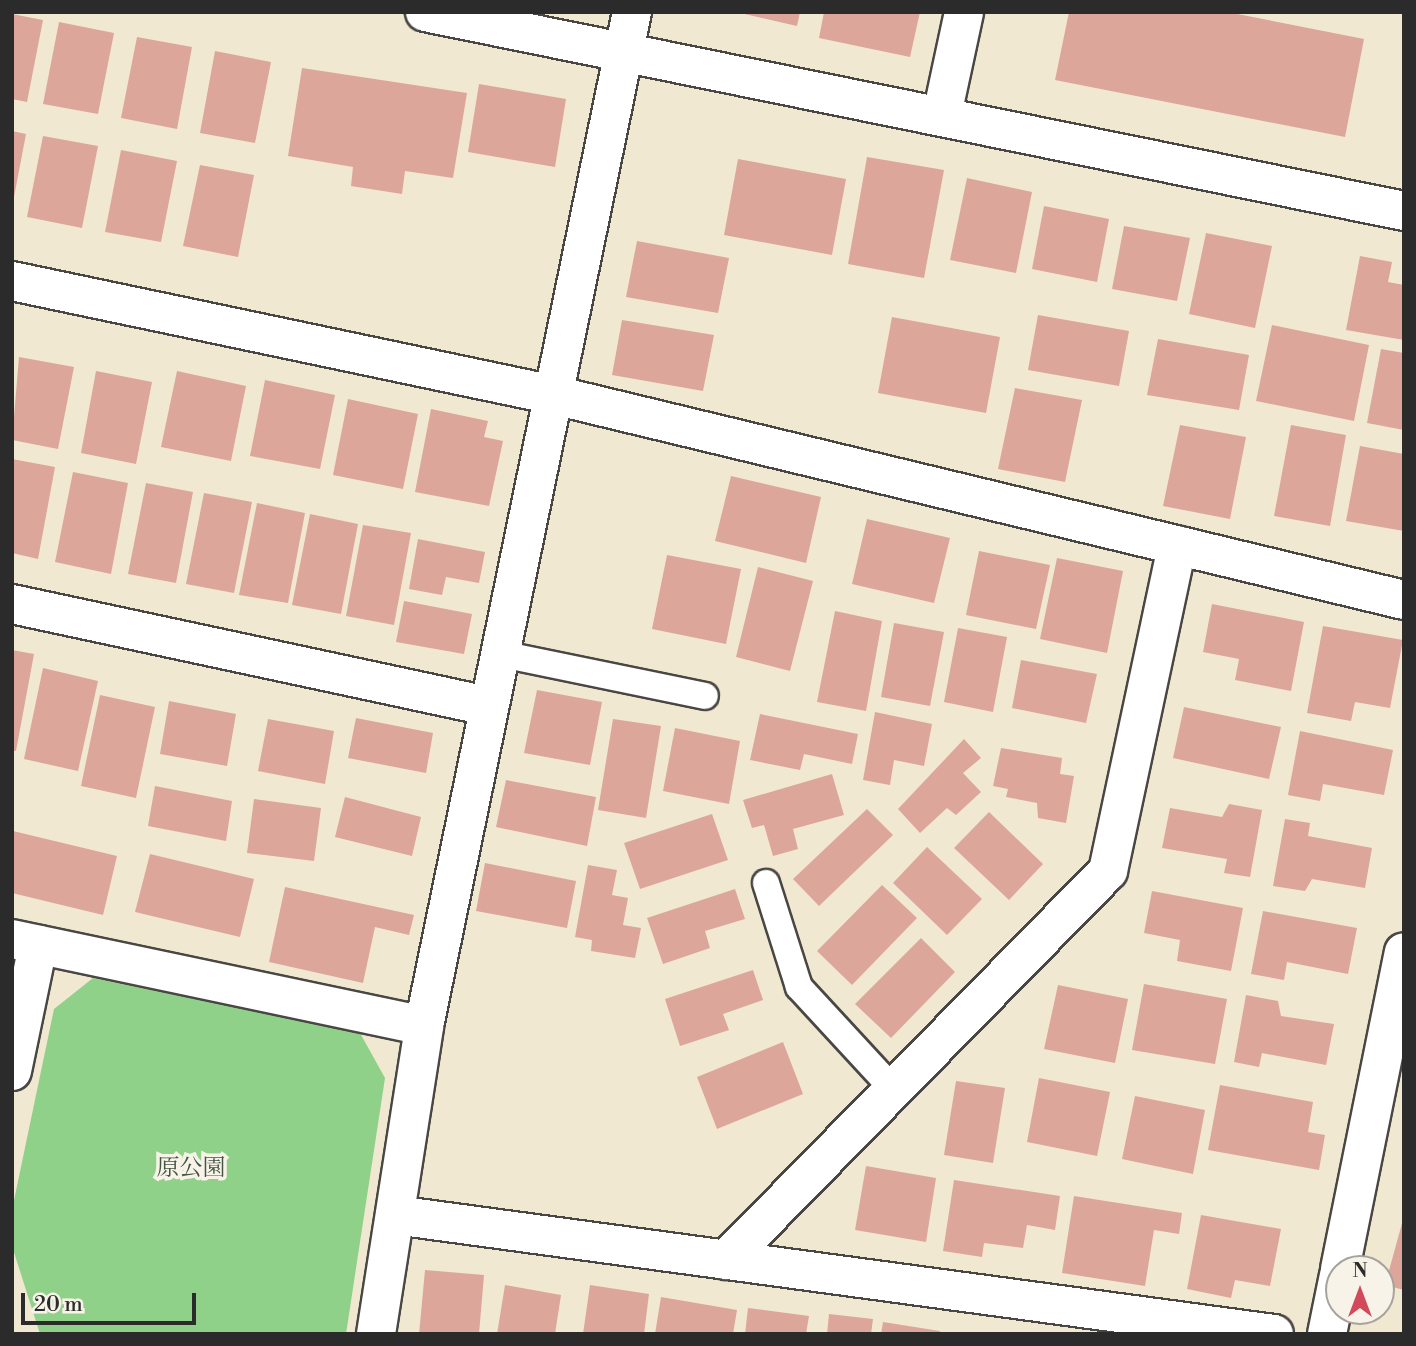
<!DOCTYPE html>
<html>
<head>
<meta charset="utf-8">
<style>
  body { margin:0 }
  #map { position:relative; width:1416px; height:1346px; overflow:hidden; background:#f1e8d1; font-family:"Libre Bodoni","Noto Serif JP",serif }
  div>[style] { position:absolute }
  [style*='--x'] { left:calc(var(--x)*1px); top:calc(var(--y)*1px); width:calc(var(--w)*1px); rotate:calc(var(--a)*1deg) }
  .green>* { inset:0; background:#8fd188 }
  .building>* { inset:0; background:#dda69b }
  .roads { filter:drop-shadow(2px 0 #494744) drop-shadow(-2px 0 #494744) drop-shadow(0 2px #494744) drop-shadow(0 -2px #494744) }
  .service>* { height:26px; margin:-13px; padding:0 13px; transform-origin:13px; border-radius:13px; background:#fff }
  .minor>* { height:38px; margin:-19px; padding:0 19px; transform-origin:19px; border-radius:19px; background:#fff }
  .tertiary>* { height:38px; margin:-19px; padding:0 19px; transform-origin:19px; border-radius:19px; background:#fff }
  span { translate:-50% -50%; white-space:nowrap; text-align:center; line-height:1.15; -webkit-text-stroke:7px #f7f3e8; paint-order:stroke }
  .park-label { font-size:23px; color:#445442 }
  .frame { position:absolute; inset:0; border:14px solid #2b2b2b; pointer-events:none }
  .north { position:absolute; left:1325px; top:1255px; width:70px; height:70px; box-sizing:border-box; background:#f7f3e8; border:2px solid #a5a39c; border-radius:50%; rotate:0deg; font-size:19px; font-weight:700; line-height:28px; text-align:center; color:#2b2b2b }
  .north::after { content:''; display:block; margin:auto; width:24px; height:32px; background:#d1495b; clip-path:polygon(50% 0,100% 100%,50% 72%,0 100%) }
  .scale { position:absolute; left:21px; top:1293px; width:175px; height:32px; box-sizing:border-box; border:4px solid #2b2b2b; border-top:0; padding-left:9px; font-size:21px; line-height:24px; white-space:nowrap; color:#2b2b2b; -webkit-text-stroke:5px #f7f3e8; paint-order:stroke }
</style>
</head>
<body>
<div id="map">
  <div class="green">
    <div style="clip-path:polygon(93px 978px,360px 1033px,385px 1078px,346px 1334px,40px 1334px,12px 1246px,12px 1210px,54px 1009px)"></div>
  </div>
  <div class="building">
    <div style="clip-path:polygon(736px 12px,800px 12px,797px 26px)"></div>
    <div style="clip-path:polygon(824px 12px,920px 12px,910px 57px,819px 38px)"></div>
    <div style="clip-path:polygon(1069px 12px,1227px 12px,1364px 39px,1345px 137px,1055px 80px)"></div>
    <div style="clip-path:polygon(12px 14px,43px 20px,27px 102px,12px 99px)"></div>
    <div style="clip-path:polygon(59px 22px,114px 33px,98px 114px,43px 104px)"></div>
    <div style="clip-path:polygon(137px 37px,192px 47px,177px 129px,121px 118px)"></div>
    <div style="clip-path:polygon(215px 51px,271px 62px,255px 143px,200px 133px)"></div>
    <div style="clip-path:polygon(302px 68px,467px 93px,453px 178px,405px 171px,402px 194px,351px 186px,353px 167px,288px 156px)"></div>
    <div style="clip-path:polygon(479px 84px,566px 99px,555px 167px,468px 152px)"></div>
    <div style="clip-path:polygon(12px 131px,26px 134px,14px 197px,12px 197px)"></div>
    <div style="clip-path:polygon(43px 136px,98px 146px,82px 228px,27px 217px)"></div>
    <div style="clip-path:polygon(121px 150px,177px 161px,161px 242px,105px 232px)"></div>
    <div style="clip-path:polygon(867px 157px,944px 170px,924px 278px,848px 264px)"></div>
    <div style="clip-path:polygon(738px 159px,846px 179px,832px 255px,724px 235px)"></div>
    <div style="clip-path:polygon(200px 165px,254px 175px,238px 257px,183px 246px)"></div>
    <div style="clip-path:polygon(967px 178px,1032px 192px,1016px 273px,950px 260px)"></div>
    <div style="clip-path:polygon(1044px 206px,1109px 219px,1097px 282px,1032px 269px)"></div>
    <div style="clip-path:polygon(1124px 226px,1190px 238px,1177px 301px,1112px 289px)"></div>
    <div style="clip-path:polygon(1206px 233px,1272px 246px,1255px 328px,1189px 314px)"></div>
    <div style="clip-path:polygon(637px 241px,729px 258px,718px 313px,626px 297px)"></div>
    <div style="clip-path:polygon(1360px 256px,1392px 262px,1388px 282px,1404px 285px,1404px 340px,1346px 330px)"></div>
    <div style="clip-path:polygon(1038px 315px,1129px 331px,1119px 386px,1028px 370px)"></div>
    <div style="clip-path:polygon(892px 317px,1000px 337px,986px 413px,878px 393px)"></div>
    <div style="clip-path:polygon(622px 320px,714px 335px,703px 391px,612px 375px)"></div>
    <div style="clip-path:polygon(1272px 325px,1369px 345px,1354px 421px,1256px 401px)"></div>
    <div style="clip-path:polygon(1158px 339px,1249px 355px,1239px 410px,1147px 395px)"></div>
    <div style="clip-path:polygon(1381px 349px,1404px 353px,1404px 430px,1367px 423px)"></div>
    <div style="clip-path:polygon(19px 357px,74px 367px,58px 449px,12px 440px)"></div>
    <div style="clip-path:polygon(96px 371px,152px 382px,136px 464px,81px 453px)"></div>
    <div style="clip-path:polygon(177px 371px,246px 386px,231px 461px,161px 447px)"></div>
    <div style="clip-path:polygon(265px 380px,335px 395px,320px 469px,250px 456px)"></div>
    <div style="clip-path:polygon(1015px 388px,1082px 400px,1065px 482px,998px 469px)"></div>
    <div style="clip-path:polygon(348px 399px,418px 414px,403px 489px,333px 475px)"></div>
    <div style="clip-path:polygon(431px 409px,488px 421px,484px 437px,503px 441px,489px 506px,415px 492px)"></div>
    <div style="clip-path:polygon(1180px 425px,1246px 437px,1230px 519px,1163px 506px)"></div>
    <div style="clip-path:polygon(1291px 425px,1346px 435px,1330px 526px,1274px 516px)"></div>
    <div style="clip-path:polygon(1360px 446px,1404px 454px,1404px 531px,1346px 521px)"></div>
    <div style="clip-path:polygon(12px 459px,55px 467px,38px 559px,12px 553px)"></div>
    <div style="clip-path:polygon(73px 472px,128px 483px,111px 574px,55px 562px)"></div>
    <div style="clip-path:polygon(731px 476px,821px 497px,806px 563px,715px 541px)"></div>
    <div style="clip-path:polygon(146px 483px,193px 492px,176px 583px,128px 574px)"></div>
    <div style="clip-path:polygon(204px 493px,252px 502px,234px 593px,186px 584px)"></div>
    <div style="clip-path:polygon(257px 503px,305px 513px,288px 603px,239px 595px)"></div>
    <div style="clip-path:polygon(310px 514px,358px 524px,341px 614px,292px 605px)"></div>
    <div style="clip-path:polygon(867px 519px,950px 538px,934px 603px,852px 584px)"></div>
    <div style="clip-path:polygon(363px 525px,411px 533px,394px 625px,346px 616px)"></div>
    <div style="clip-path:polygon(418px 539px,485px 552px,479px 583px,446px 577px,442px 595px,409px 589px)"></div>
    <div style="clip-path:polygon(979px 551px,1050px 565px,1036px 629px,966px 615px)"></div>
    <div style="clip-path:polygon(667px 555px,741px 569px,726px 644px,652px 629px)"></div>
    <div style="clip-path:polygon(1057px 558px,1123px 571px,1107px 653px,1040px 639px)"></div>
    <div style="clip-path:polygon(758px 567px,813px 581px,790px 671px,736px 657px)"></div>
    <div style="clip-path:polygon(404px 601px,472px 614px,464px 654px,396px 642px)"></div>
    <div style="clip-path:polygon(1212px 604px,1304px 622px,1291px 691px,1235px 680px,1239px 659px,1203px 652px)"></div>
    <div style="clip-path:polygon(835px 611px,882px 621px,866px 711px,817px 702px)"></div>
    <div style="clip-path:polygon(894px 623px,944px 632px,930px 706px,881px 697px)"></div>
    <div style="clip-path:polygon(1323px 626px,1403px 640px,1390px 708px,1355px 702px,1351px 721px,1307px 713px)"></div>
    <div style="clip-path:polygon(958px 628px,1007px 637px,993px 712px,944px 702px)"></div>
    <div style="clip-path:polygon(12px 650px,34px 654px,16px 751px,12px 750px)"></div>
    <div style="clip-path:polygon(1021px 660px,1097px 674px,1086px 723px,1012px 708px)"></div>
    <div style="clip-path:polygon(43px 668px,98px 681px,78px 771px,24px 759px)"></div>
    <div style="clip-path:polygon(537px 690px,602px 702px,590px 765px,524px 753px)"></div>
    <div style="clip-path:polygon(100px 695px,155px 707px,136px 798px,81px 786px)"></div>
    <div style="clip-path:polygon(169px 701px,236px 714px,227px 766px,160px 754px)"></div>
    <div style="clip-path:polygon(1184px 707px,1281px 727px,1269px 779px,1173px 758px)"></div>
    <div style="clip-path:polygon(875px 712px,932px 724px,924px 766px,894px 760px,890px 785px,863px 780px)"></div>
    <div style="clip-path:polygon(760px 714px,858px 734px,852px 764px,804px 754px,800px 770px,750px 760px)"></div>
    <div style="clip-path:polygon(356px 718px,433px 733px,426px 773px,348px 758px)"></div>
    <div style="clip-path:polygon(268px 719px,334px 731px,325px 784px,258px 771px)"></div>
    <div style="clip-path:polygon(613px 719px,661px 726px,646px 818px,598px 810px)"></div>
    <div style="clip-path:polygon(675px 728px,740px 741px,729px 804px,663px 791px)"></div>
    <div style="clip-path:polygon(1300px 731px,1393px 750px,1384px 795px,1323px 784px,1320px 801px,1288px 795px)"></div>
    <div style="clip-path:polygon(964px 739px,981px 758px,963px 773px,981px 792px,956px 815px,947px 808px,920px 833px,898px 809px)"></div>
    <div style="clip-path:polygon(1001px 748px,1062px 758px,1060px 774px,1074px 776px,1066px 823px,1038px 818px,1037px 803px,1006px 797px,1008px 789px,993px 786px)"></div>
    <div style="clip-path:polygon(832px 774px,844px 815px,793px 829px,798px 849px,773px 856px,764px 825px,752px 828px,743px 800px)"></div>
    <div style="clip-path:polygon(506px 780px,596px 797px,587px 846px,496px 827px)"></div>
    <div style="clip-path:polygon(155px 786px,232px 801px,226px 841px,148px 826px)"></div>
    <div style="clip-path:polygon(345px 797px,421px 817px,412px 856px,335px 837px)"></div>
    <div style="clip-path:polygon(254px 799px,321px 808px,314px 861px,247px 853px)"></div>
    <div style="clip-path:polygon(1229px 804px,1262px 810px,1250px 877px,1224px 873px,1227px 859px,1162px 848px,1170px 808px,1222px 817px)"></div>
    <div style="clip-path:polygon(867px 809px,893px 835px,819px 906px,793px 879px)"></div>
    <div style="clip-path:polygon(989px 812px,1043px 864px,1009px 900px,954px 848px)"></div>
    <div style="clip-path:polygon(712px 814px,728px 860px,640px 889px,624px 843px)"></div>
    <div style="clip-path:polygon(1285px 819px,1310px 823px,1308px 836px,1372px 848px,1365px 888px,1312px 879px,1305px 891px,1273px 886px)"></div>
    <div style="clip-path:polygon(13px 831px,117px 856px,103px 915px,12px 893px)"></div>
    <div style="clip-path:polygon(927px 847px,982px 899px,947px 935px,893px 883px)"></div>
    <div style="clip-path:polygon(150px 854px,254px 879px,240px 937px,135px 912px)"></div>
    <div style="clip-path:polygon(485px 863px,576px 881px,567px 928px,476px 911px)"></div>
    <div style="clip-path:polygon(588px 865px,617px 870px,612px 895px,628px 898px,623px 925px,641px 928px,635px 958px,591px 951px,592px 940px,575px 937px)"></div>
    <div style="clip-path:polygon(882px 885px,917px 918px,852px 985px,817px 951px)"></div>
    <div style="clip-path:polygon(285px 887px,414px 915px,409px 935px,375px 927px,363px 983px,269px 962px)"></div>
    <div style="clip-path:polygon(735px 889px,745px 919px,705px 931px,710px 948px,663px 964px,647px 918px)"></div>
    <div style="clip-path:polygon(1152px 891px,1243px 908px,1231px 971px,1177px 961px,1180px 940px,1144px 933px)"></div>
    <div style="clip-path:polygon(1263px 911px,1357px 928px,1348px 974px,1287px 962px,1284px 980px,1251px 974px)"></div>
    <div style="clip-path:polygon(921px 938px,955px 972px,891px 1038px,855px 1004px)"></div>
    <div style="clip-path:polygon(753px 970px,763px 1000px,723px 1014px,729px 1030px,680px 1046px,665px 999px)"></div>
    <div style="clip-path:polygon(1144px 984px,1227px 999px,1215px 1064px,1132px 1050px)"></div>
    <div style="clip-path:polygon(1058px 985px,1128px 999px,1115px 1063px,1044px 1049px)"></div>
    <div style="clip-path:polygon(1246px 995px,1278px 1001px,1281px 1016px,1334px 1024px,1326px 1065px,1262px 1053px,1259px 1067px,1234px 1062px)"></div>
    <div style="clip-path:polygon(783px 1042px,803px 1094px,717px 1129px,697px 1077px)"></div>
    <div style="clip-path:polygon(1039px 1078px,1110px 1092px,1097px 1156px,1027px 1142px)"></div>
    <div style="clip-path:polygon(956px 1081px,1005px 1088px,993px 1163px,944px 1155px)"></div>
    <div style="clip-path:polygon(1220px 1085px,1313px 1102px,1308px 1132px,1325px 1135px,1319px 1170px,1208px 1150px)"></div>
    <div style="clip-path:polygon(1135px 1096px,1205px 1110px,1193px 1174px,1122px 1159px)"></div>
    <div style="clip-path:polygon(866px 1166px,936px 1178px,926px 1242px,855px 1230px)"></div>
    <div style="clip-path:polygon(954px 1180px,1060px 1196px,1055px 1230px,1027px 1225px,1023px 1248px,984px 1243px,982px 1257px,943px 1251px)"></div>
    <div style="clip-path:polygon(1074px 1196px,1182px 1213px,1179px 1234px,1154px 1230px,1145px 1286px,1062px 1273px)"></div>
    <div style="clip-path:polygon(1201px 1215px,1281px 1229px,1270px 1286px,1235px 1280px,1231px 1298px,1187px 1289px)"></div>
    <div style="clip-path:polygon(1404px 1216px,1404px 1290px,1385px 1285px)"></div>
    <div style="clip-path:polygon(425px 1270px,484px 1275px,479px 1334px,419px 1334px)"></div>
    <div style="clip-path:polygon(505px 1285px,561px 1295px,555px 1334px,497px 1334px)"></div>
    <div style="clip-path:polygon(590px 1285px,649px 1294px,644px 1334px,583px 1334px)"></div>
    <div style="clip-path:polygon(661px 1297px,737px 1310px,733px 1334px,655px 1334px)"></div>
    <div style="clip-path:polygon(748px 1308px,809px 1316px,806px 1334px,745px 1334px)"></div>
    <div style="clip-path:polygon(829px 1314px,873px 1319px,871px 1334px,827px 1334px)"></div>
    <div style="clip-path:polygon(883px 1322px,940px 1331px,940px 1334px,881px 1334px)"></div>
  </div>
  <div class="roads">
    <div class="service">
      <div style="--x:501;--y:654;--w:208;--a:11.6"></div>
      <div style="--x:766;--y:883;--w:109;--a:72.4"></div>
      <div style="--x:799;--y:987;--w:140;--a:47.3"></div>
    </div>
    <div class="minor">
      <div style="--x:942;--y:115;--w:105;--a:-77.9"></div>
      <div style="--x:12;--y:281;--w:554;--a:11.88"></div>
      <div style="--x:554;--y:395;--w:874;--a:13.56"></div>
      <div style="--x:12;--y:604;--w:488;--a:12.1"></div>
      <div style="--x:12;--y:939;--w:421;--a:11.9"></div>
      <div style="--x:12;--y:1071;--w:129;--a:-78.3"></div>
      <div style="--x:395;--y:1215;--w:887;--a:7.71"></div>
      <div style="--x:726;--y:1260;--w:545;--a:-45.52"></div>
      <div style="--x:1108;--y:871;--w:333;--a:-78"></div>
      <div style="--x:376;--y:1334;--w:312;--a:-81.1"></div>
      <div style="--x:424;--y:1026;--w:1035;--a:-78.41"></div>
    </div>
    <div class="tertiary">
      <div style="--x:425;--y:12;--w:999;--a:11.49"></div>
      <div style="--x:1340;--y:1269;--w:323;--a:-78.6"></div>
      <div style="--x:1327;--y:1334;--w:60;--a:-78.5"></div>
    </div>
  </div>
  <div class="park-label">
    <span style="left:191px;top:1168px">原公園</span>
  </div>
  <div class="frame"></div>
  <div class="north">N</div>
  <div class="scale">20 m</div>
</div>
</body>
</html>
